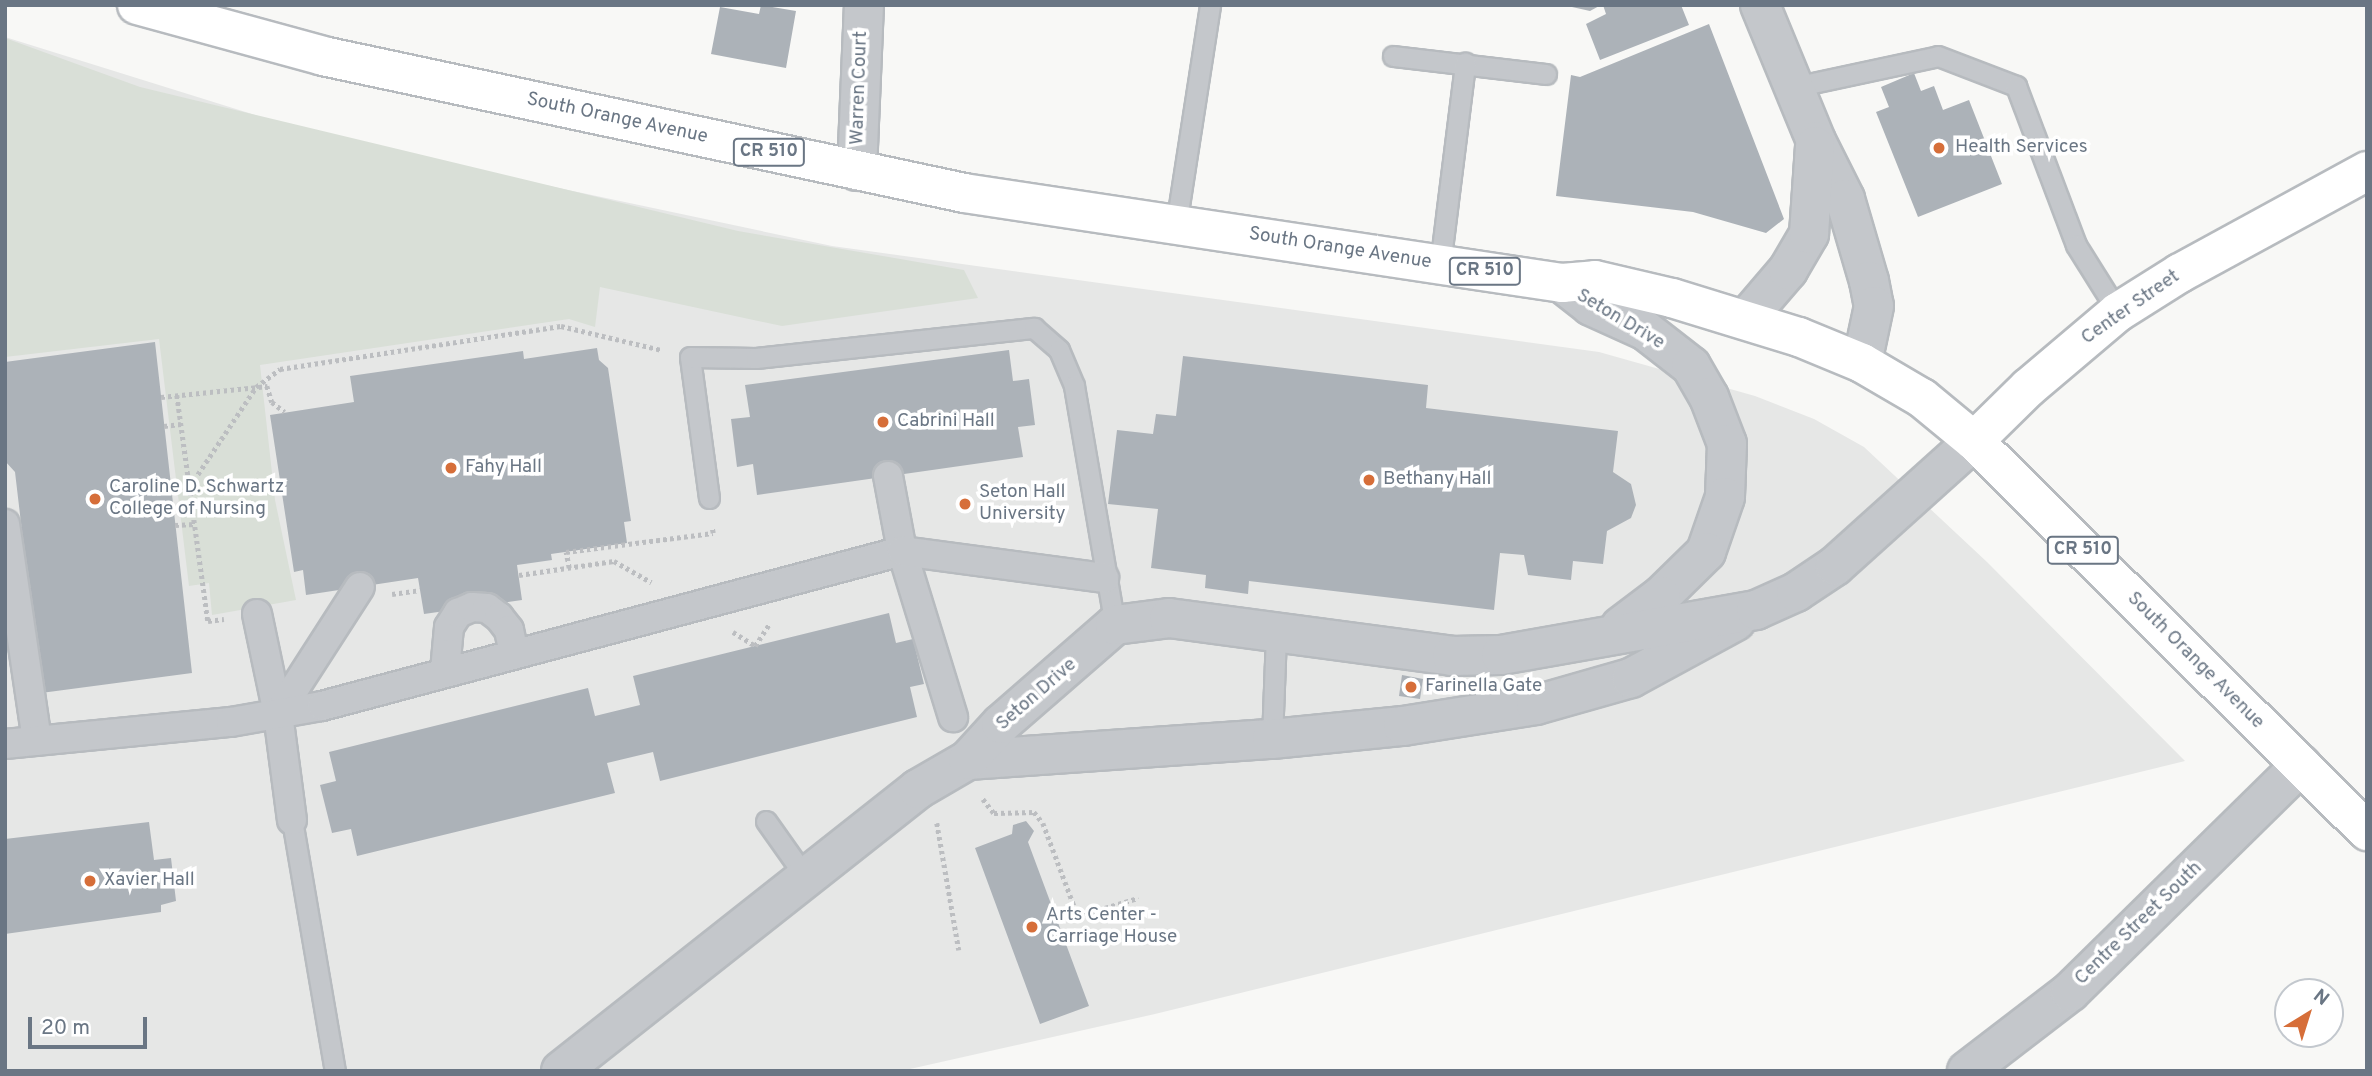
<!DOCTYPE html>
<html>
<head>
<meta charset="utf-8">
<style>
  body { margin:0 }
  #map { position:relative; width:2372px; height:1076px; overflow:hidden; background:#f8f8f6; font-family:Overpass,sans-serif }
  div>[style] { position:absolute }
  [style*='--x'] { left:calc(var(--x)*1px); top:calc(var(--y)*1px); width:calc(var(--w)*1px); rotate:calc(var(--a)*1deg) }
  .built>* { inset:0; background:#e6e7e6 }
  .green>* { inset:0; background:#d9dfd7 }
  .building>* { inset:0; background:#acb2b8 }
  .path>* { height:4.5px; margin-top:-2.25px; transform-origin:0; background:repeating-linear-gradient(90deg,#bcbec1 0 3.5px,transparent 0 7px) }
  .roads { filter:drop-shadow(2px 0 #b7bbbf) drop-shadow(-2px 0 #b7bbbf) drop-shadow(0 2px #b7bbbf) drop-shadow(0 -2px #b7bbbf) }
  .service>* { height:19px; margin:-9.5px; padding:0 9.5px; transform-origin:9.5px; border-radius:9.5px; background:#c4c7cb }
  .pedestrian>* { height:28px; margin:-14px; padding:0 14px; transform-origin:14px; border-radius:14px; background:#c4c7cb }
  .minor>* { height:38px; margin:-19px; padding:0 19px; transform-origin:19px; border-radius:19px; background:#c4c7cb }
  .secondary>* { height:38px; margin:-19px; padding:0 19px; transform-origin:19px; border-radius:19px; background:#fff }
  .primary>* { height:38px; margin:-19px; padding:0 19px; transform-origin:19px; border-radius:19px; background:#fff }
  .dots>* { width:19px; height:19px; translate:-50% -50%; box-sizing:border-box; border:4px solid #fff; border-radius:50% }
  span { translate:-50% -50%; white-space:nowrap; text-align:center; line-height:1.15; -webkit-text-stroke:7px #fff; paint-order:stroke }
  .shield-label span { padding:2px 5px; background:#fff; border:2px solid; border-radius:5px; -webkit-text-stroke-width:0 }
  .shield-label { font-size:18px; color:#6a7684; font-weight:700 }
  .street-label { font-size:19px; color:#6a7684 }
  .poi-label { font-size:19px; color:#6a7684 }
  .left { translate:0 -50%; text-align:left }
  .frame { position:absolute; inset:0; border:7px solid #6a7684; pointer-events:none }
  .north { position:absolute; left:2274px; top:978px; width:70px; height:70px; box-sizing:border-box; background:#fff; border:2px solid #c3c8ce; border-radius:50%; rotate:38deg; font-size:19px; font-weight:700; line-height:28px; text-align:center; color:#6a7684 }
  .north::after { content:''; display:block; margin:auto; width:24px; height:32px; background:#d66e39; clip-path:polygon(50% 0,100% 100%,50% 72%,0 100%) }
  .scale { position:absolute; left:28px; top:1017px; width:119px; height:32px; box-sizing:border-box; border:4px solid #6a7684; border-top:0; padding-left:9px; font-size:21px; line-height:24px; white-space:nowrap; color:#6a7684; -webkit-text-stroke:5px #fff; paint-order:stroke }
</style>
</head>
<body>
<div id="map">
  <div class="built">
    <div style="clip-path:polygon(5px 37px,268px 119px,493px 174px,832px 246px,1599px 352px,1755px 396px,1814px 419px,1864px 447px,1987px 562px,2185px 761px,1155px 1014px,901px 1071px,5px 1071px)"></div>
  </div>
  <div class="green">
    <div style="clip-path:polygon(5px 38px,140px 87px,738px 231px,964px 270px,978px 298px,782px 326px,600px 287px,595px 327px,569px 319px,260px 365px,275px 500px,296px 600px,212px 615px,209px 583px,189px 586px,159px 339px,5px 357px)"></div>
  </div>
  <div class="building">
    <div style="clip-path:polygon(761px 5px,796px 11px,786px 68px,711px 54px,720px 7px,759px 14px)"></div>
    <div style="clip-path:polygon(1563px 5px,1601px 5px,1590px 11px)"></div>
    <div style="clip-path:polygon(1603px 5px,1681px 5px,1689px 25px,1600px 60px,1586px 24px,1606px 14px)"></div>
    <div style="clip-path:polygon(1709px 24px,1784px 219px,1766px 233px,1693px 212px,1556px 196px,1571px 75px,1580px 77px)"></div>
    <div style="clip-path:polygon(1914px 73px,1921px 91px,1934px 86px,1943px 110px,1969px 100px,2002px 184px,1918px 217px,1876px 112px,1889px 107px,1881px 87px)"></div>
    <div style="clip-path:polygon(155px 342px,192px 673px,41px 693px,15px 472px,5px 461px,5px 362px)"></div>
    <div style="clip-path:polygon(597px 348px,599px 360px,608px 368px,631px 521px,624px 522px,627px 543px,551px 554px,552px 560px,517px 565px,522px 600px,424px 614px,418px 578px,306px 595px,303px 570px,294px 572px,270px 415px,354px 402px,350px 376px,523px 351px,524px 359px)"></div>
    <div style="clip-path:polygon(1009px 350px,1013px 381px,1029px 379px,1035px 425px,1018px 427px,1023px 457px,757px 495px,753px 464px,737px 467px,731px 419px,750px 417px,745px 385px)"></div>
    <div style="clip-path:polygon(1183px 356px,1428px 385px,1426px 408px,1618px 431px,1613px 472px,1631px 484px,1636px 505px,1631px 518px,1607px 531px,1603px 564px,1573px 561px,1571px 580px,1528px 575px,1524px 555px,1500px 553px,1494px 610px,1249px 581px,1248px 594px,1205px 588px,1206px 575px,1151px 568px,1158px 509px,1108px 504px,1117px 430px,1153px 434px,1156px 414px,1176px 416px)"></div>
    <div style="clip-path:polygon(889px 613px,896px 643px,913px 639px,924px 684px,910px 687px,917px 717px,660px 781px,653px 752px,607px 763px,615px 793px,357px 856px,351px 829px,332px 833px,320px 785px,336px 781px,329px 752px,588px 688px,595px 716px,640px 705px,633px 676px)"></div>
    <div style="clip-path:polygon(1402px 675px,1423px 679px,1420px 699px,1399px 696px)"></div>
    <div style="clip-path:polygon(1026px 821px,1034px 831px,1028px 842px,1089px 1006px,1040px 1024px,975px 848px,1012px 834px,1013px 825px)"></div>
    <div style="clip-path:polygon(149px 822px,154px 860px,171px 858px,176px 901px,161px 905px,161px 912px,5px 934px,5px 839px)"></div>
  </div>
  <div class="path">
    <div style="--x:177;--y:395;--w:228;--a:82.2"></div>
    <div style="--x:208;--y:621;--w:16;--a:-7"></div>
    <div style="--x:161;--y:397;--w:107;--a:-5.9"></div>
    <div style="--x:267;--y:386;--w:17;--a:73"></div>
    <div style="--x:272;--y:402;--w:16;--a:38"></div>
    <div style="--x:164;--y:426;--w:17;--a:-7"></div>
    <div style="--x:190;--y:486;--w:119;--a:-56.3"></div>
    <div style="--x:256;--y:387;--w:30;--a:-37"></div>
    <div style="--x:280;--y:369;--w:284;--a:-8.7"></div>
    <div style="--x:561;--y:326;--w:104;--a:13.4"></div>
    <div style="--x:175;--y:525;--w:20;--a:-3"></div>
    <div style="--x:569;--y:568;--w:16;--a:-101"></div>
    <div style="--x:566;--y:552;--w:148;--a:-7.4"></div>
    <div style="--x:713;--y:533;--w:5;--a:-101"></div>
    <div style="--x:519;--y:575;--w:96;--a:-8.4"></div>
    <div style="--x:614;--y:561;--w:43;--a:29.6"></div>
    <div style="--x:392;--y:594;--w:28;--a:-8"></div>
    <div style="--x:733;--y:632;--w:26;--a:32"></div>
    <div style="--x:755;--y:646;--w:27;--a:-57"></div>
    <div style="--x:983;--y:799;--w:18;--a:52"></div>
    <div style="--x:994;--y:813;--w:40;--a:-1.4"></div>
    <div style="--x:1034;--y:812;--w:14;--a:51"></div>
    <div style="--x:1043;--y:823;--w:99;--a:69.4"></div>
    <div style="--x:1078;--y:916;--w:63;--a:-16.7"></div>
    <div style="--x:937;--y:823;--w:129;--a:80.2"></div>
  </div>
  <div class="roads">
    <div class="service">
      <div style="--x:1393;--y:56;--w:154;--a:6.7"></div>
      <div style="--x:1794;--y:87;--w:147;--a:-12.1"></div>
      <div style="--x:1938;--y:56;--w:84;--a:21"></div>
      <div style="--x:2016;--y:86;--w:170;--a:69.3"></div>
      <div style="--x:2076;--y:245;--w:79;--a:57.9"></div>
      <div style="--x:1176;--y:225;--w:223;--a:-81.2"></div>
      <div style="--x:1440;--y:265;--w:204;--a:-82.9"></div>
      <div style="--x:709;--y:498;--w:142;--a:-97.7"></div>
      <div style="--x:690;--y:357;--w:66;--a:0.9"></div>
      <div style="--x:756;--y:358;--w:280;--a:-6.2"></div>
      <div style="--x:1034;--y:328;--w:33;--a:41"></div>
      <div style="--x:1059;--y:350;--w:39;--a:67"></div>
      <div style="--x:1074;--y:386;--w:242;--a:80.3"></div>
      <div style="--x:1272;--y:739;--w:105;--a:-87.8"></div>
      <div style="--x:292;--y:820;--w:255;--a:80.3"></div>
      <div style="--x:766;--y:821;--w:71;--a:54.7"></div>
    </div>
    <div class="pedestrian">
      <div style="--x:888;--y:476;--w:76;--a:79.4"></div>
      <div style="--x:902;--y:551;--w:174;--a:72.9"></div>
      <div style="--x:5;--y:524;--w:219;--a:81.6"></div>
      <div style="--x:257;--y:614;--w:102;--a:78.1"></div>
      <div style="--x:278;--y:714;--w:107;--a:82.5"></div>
      <div style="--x:445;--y:671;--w:44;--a:-84.8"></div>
      <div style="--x:449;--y:627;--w:17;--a:-57"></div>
      <div style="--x:458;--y:613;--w:15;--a:-23"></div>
      <div style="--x:472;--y:607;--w:15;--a:4"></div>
      <div style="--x:487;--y:608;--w:15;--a:37"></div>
      <div style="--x:499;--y:617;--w:16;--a:52"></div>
      <div style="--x:509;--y:630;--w:25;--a:78"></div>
      <div style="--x:278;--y:714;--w:151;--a:-57.2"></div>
      <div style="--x:5;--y:744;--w:227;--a:-5.6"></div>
      <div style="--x:231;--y:722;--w:92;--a:-10"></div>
      <div style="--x:322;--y:706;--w:600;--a:-14.96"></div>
      <div style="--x:902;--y:551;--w:204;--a:7.6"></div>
    </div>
    <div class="minor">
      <div style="--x:1760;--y:5;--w:147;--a:67.6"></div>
      <div style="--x:1816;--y:141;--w:65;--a:63.4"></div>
      <div style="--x:1845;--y:199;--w:85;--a:73.7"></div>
      <div style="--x:1869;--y:281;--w:25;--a:79"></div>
      <div style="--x:1874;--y:306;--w:58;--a:101.9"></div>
      <div style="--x:857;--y:171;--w:166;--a:-87.6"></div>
      <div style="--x:1562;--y:283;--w:37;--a:38"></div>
      <div style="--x:1591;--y:306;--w:60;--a:24.4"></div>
      <div style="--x:1646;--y:331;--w:57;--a:37.9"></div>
      <div style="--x:1691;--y:366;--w:36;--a:60"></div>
      <div style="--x:1709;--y:397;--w:50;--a:69"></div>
      <div style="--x:1727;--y:444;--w:53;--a:92.2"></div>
      <div style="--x:1725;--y:497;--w:58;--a:109.1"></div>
      <div style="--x:1706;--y:552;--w:63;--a:135.6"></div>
      <div style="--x:1661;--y:596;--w:51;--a:142.9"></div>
      <div style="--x:1746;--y:319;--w:65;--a:-49.4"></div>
      <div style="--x:1788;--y:270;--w:42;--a:-59.7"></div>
      <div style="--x:1809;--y:234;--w:88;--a:-86.1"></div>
      <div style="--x:968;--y:760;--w:305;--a:-4"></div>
      <div style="--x:1272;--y:739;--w:132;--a:-5.7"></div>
      <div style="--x:1403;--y:726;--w:135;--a:-9"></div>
      <div style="--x:1536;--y:705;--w:99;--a:-15.9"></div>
      <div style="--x:1631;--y:678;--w:119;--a:-28.5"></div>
      <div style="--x:561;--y:1071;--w:455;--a:-38.3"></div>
      <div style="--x:918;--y:789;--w:58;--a:-30.1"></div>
      <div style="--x:968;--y:760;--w:49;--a:-47.5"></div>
      <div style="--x:1001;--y:724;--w:151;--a:-41"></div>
      <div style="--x:1115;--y:625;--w:54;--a:-7.4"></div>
      <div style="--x:1169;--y:618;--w:286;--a:7.6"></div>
      <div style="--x:1452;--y:656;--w:49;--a:-1.2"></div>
      <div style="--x:1501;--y:655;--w:259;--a:-10"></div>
      <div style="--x:1756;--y:610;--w:44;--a:-24.2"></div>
      <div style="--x:1796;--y:592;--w:47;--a:-33.7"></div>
      <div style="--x:1835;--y:566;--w:187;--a:-42"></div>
      <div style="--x:1967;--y:1071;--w:130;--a:-37.5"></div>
      <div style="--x:2070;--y:992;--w:324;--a:-44.5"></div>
    </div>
    <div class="secondary">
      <div style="--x:1974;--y:441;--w:76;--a:-44.5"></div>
      <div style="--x:2028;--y:388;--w:118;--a:-40.2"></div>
      <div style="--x:2118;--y:312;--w:73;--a:-32.2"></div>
      <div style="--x:2180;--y:273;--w:213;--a:-28.6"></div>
    </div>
    <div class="primary">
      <div style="--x:137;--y:5;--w:193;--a:15.3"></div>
      <div style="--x:323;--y:56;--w:655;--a:12.06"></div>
      <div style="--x:964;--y:193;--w:605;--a:8.56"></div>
      <div style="--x:1562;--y:283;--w:33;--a:-5"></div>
      <div style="--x:1595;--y:280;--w:79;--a:13.2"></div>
      <div style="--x:1672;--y:298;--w:133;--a:17.1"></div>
      <div style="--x:1799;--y:337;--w:68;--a:22.4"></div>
      <div style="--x:1862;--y:363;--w:69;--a:30.3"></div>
      <div style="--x:1922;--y:398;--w:67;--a:39.6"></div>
      <div style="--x:1974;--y:441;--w:554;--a:44.78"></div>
    </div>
  </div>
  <div class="dots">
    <div style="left:1939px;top:148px;background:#d66e39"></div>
    <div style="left:883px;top:422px;background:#d66e39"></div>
    <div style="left:451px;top:468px;background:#d66e39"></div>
    <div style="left:1369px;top:480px;background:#d66e39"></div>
    <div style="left:95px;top:499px;background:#d66e39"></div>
    <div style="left:965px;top:504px;background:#d66e39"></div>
    <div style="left:1411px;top:687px;background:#d66e39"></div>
    <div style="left:90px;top:881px;background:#d66e39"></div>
    <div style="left:1032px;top:927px;background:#d66e39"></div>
  </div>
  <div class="shield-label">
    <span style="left:769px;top:152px">CR 510</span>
    <span style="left:1485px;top:271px">CR 510</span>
    <span style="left:2083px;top:550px">CR 510</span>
  </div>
  <div class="street-label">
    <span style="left:860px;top:88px;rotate:-88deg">Warren Court</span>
    <span style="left:617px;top:119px;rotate:12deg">South Orange Avenue</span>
    <span style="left:1340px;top:249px;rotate:9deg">South Orange Avenue</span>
    <span style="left:2131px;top:308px;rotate:-35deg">Center Street</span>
    <span style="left:1620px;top:320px;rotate:31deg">Seton Drive</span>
    <span style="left:2195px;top:661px;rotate:45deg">South Orange Avenue</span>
    <span style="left:1037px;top:695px;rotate:-41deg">Seton Drive</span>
    <span style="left:2139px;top:924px;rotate:-44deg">Centre Street South</span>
  </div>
  <div class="poi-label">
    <span class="left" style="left:1955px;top:148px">Health Services</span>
    <span class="left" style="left:897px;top:422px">Cabrini Hall</span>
    <span class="left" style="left:465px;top:468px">Fahy Hall</span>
    <span class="left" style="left:1383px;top:480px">Bethany Hall</span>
    <span class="left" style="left:109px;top:499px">Caroline D. Schwartz<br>College of Nursing</span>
    <span class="left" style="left:979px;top:504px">Seton Hall<br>University</span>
    <span class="left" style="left:1425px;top:687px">Farinella Gate</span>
    <span class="left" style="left:104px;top:881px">Xavier Hall</span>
    <span class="left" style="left:1046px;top:927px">Arts Center -<br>Carriage House</span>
  </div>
  <div class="frame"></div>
  <div class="north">N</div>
  <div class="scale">20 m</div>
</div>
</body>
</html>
